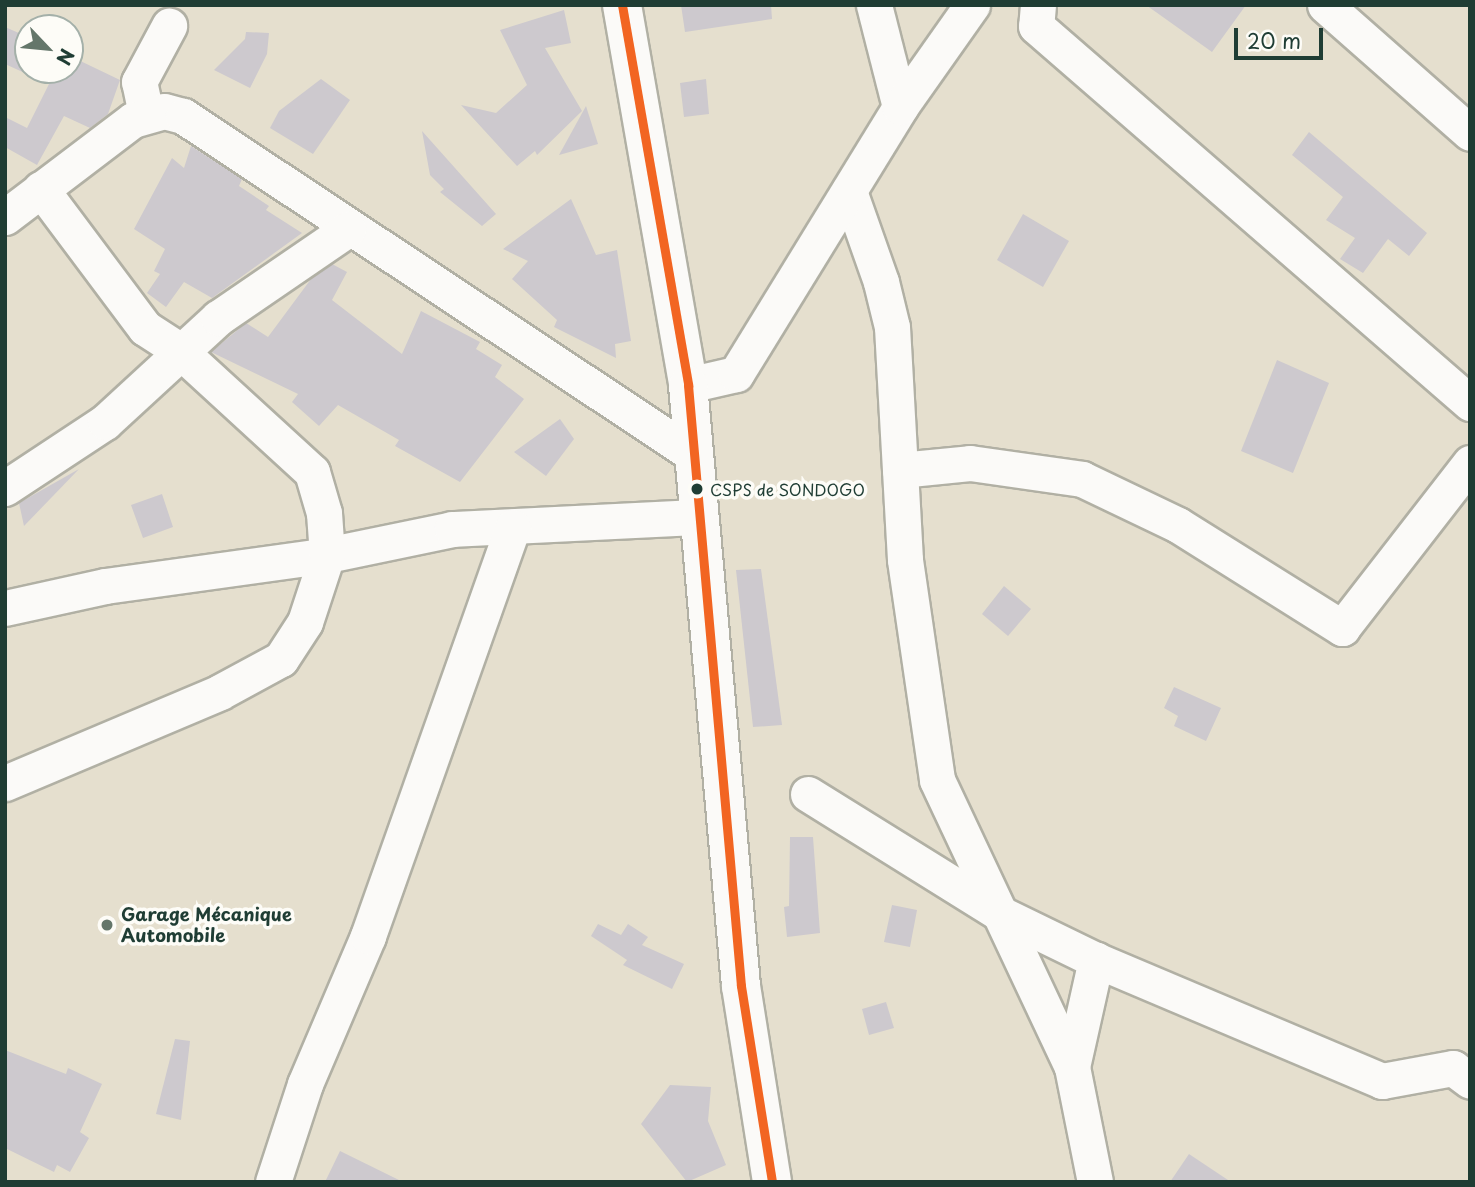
<!DOCTYPE html>
<html>
<head>
<meta charset="utf-8">
<style>
  body { margin:0 }
  #map { position:relative; width:1475px; height:1187px; overflow:hidden; background:#e5dfce; font-family:"Playpen Sans",sans-serif }
  div>[style] { position:absolute }
  [style*='--x'] { left:calc(var(--x)*1px); top:calc(var(--y)*1px); width:calc(var(--w)*1px); rotate:calc(var(--a)*1deg) }
  .building>* { inset:0; background:#cdc9ce }
  .roads { filter:drop-shadow(2px 0 #b1b0a4) drop-shadow(-2px 0 #b1b0a4) drop-shadow(0 2px #b1b0a4) drop-shadow(0 -2px #b1b0a4) }
  .minor>* { height:35px; margin:-17.5px; padding:0 17.5px; transform-origin:17.5px; border-radius:17.5px; background:#fbfaf8 }
  .tertiary>* { height:38px; margin:-19px; padding:0 19px; transform-origin:19px; border-radius:19px; background:#fbfaf8 }
  .bus-1>* { height:9px; margin:-4.5px; padding:0 4.5px; transform-origin:4.5px; border-radius:4.5px; background:#f26522 }
  .dots>* { width:19px; height:19px; translate:-50% -50%; box-sizing:border-box; border:4px solid #fdfcf7; border-radius:50% }
  span { translate:-50% -50%; white-space:nowrap; text-align:center; line-height:1.15; -webkit-text-stroke:7px #fdfcf7; paint-order:stroke }
  .bus-label { font-size:16px; color:#1f3d34 }
  .left { translate:0 -50%; text-align:left }
  .poi-label { font-size:18px; color:#1f3d34; font-weight:700 }
  .frame { position:absolute; inset:0; border:7px solid #1f3d34; pointer-events:none }
  .north { position:absolute; left:14px; top:14px; width:70px; height:70px; box-sizing:border-box; background:#fdfcf7; border:2px solid #a4b0a9; border-radius:50%; rotate:116deg; font-size:19px; font-weight:700; line-height:28px; text-align:center; color:#1f3d34 }
  .north::after { content:''; display:block; margin:auto; width:24px; height:32px; background:#64766a; clip-path:polygon(50% 0,100% 100%,50% 72%,0 100%) }
  .scale { position:absolute; left:1234px; top:28px; width:89px; height:32px; box-sizing:border-box; border:4px solid #1f3d34; border-top:0; padding-left:9px; font-size:21px; line-height:24px; white-space:nowrap; color:#1f3d34; -webkit-text-stroke:5px #fdfcf7; paint-order:stroke }
</style>
</head>
<body>
<div id="map">
  <div class="building">
    <div style="clip-path:polygon(681px 5px,771px 5px,772px 19px,685px 32px)"></div>
    <div style="clip-path:polygon(1146px 5px,1246px 5px,1212px 52px)"></div>
    <div style="clip-path:polygon(564px 10px,571px 43px,545px 48px,582px 111px,537px 155px,535px 151px,517px 166px,461px 105px,496px 113px,527px 85px,500px 30px)"></div>
    <div style="clip-path:polygon(5px 27px,28px 37px,28px 70px,70px 70px,70px 56px,120px 80px,108px 114px,90px 128px,64px 116px,37px 165px,5px 147px,5px 117px,27px 128px,49px 84px,5px 64px)"></div>
    <div style="clip-path:polygon(246px 32px,269px 33px,267px 54px,250px 88px,214px 70px,245px 39px)"></div>
    <div style="clip-path:polygon(321px 79px,350px 100px,313px 154px,270px 128px,279px 111px)"></div>
    <div style="clip-path:polygon(706px 79px,709px 114px,684px 117px,680px 83px)"></div>
    <div style="clip-path:polygon(586px 106px,598px 144px,559px 155px)"></div>
    <div style="clip-path:polygon(422px 131px,496px 214px,482px 226px,440px 192px,444px 189px,430px 175px)"></div>
    <div style="clip-path:polygon(1309px 132px,1427px 233px,1409px 256px,1388px 239px,1363px 273px,1340px 259px,1355px 238px,1326px 220px,1343px 197px,1292px 155px)"></div>
    <div style="clip-path:polygon(191px 146px,242px 179px,239px 186px,269px 206px,266px 210px,302px 233px,212px 298px,184px 282px,166px 307px,147px 293px,160px 274px,154px 271px,165px 249px,134px 229px,172px 158px,184px 168px)"></div>
    <div style="clip-path:polygon(571px 199px,596px 255px,617px 250px,631px 341px,615px 344px,616px 358px,554px 327px,557px 320px,512px 279px,528px 261px,503px 249px)"></div>
    <div style="clip-path:polygon(1023px 214px,1069px 241px,1043px 287px,997px 260px)"></div>
    <div style="clip-path:polygon(332px 264px,347px 272px,332px 300px,402px 354px,421px 311px,480px 342px,476px 349px,502px 365px,495px 377px,524px 399px,460px 482px,395px 446px,399px 440px,338px 405px,319px 426px,292px 402px,298px 394px,211px 352px,246px 323px,268px 337px,311px 279px)"></div>
    <div style="clip-path:polygon(1277px 360px,1329px 383px,1293px 473px,1241px 451px)"></div>
    <div style="clip-path:polygon(560px 419px,574px 439px,546px 476px,514px 452px)"></div>
    <div style="clip-path:polygon(79px 469px,24px 526px,19px 503px)"></div>
    <div style="clip-path:polygon(162px 494px,173px 527px,143px 538px,131px 505px)"></div>
    <div style="clip-path:polygon(761px 569px,782px 725px,753px 727px,736px 570px)"></div>
    <div style="clip-path:polygon(1004px 586px,1031px 609px,1008px 636px,982px 614px)"></div>
    <div style="clip-path:polygon(1174px 687px,1221px 708px,1206px 741px,1174px 726px,1178px 716px,1164px 708px)"></div>
    <div style="clip-path:polygon(790px 837px,813px 837px,820px 933px,787px 937px,784px 907px,789px 906px)"></div>
    <div style="clip-path:polygon(892px 905px,917px 910px,910px 947px,884px 942px)"></div>
    <div style="clip-path:polygon(598px 924px,621px 935px,628px 924px,648px 937px,642px 945px,684px 964px,672px 989px,623px 965px,627px 960px,591px 936px)"></div>
    <div style="clip-path:polygon(886px 1002px,894px 1028px,869px 1035px,862px 1009px)"></div>
    <div style="clip-path:polygon(175px 1039px,190px 1041px,181px 1120px,156px 1114px)"></div>
    <div style="clip-path:polygon(5px 1050px,66px 1074px,68px 1068px,102px 1084px,80px 1132px,89px 1138px,70px 1172px,57px 1165px,54px 1172px,5px 1148px)"></div>
    <div style="clip-path:polygon(670px 1085px,711px 1087px,708px 1121px,726px 1165px,687px 1182px,641px 1124px)"></div>
    <div style="clip-path:polygon(340px 1151px,403px 1182px,325px 1182px)"></div>
    <div style="clip-path:polygon(1189px 1154px,1231px 1182px,1170px 1182px)"></div>
  </div>
  <div class="roads">
    <div class="minor">
      <div style="--x:874;--y:5;--w:105;--a:75.7"></div>
      <div style="--x:1038;--y:5;--w:21;--a:95"></div>
      <div style="--x:1036;--y:26;--w:575;--a:40.98"></div>
      <div style="--x:1325;--y:5;--w:193;--a:41.4"></div>
      <div style="--x:146;--y:114;--w:33;--a:-102"></div>
      <div style="--x:139;--y:82;--w:64;--a:-61.8"></div>
      <div style="--x:849;--y:191;--w:96;--a:70.6"></div>
      <div style="--x:881;--y:282;--w:46;--a:76.3"></div>
      <div style="--x:892;--y:327;--w:233;--a:86.8"></div>
      <div style="--x:905;--y:560;--w:222;--a:81.7"></div>
      <div style="--x:937;--y:780;--w:317;--a:64.8"></div>
      <div style="--x:5;--y:217;--w:161;--a:-37.2"></div>
      <div style="--x:133;--y:120;--w:32;--a:-16"></div>
      <div style="--x:164;--y:111;--w:20;--a:15"></div>
      <div style="--x:183;--y:116;--w:613;--a:33.56"></div>
      <div style="--x:688;--y:385;--w:49;--a:-12.9"></div>
      <div style="--x:736;--y:374;--w:313;--a:-58.4"></div>
      <div style="--x:900;--y:107;--w:125;--a:-54.8"></div>
      <div style="--x:900;--y:470;--w:70;--a:-5.7"></div>
      <div style="--x:970;--y:463;--w:113;--a:8.1"></div>
      <div style="--x:1082;--y:479;--w:106;--a:25.6"></div>
      <div style="--x:1178;--y:525;--w:194;--a:32.1"></div>
      <div style="--x:1342;--y:628;--w:209;--a:-52.2"></div>
      <div style="--x:5;--y:488;--w:120;--a:-33.4"></div>
      <div style="--x:105;--y:422;--w:154;--a:-42.6"></div>
      <div style="--x:218;--y:318;--w:158;--a:-34.4"></div>
      <div style="--x:5;--y:608;--w:102;--a:-12.4"></div>
      <div style="--x:105;--y:586;--w:224;--a:-7.9"></div>
      <div style="--x:327;--y:555;--w:128;--a:-11.7"></div>
      <div style="--x:452;--y:529;--w:247;--a:-2.8"></div>
      <div style="--x:5;--y:783;--w:233;--a:-22.9"></div>
      <div style="--x:220;--y:692;--w:69;--a:-28.4"></div>
      <div style="--x:281;--y:659;--w:44;--a:-57"></div>
      <div style="--x:305;--y:622;--w:71;--a:-71.8"></div>
      <div style="--x:327;--y:555;--w:42;--a:-94.1"></div>
      <div style="--x:324;--y:513;--w:43;--a:-106.3"></div>
      <div style="--x:312;--y:472;--w:180;--a:-137.5"></div>
      <div style="--x:179;--y:350;--w:40;--a:-147.1"></div>
      <div style="--x:145;--y:328;--w:174;--a:-126.8"></div>
      <div style="--x:808;--y:794;--w:225;--a:31.9"></div>
      <div style="--x:999;--y:913;--w:108;--a:25.9"></div>
      <div style="--x:1096;--y:960;--w:311;--a:22.9"></div>
      <div style="--x:1382;--y:1081;--w:72;--a:-10.4"></div>
      <div style="--x:1453;--y:1068;--w:21;--a:37"></div>
      <div style="--x:273;--y:1182;--w:103;--a:-71.9"></div>
      <div style="--x:305;--y:1084;--w:161;--a:-66.9"></div>
      <div style="--x:368;--y:936;--w:434;--a:-70.5"></div>
      <div style="--x:1095;--y:1182;--w:117;--a:-101.3"></div>
      <div style="--x:1072;--y:1067;--w:110;--a:-77.4"></div>
    </div>
    <div class="tertiary">
      <div style="--x:622;--y:5;--w:386;--a:80.1"></div>
      <div style="--x:688;--y:385;--w:603;--a:84.96"></div>
      <div style="--x:741;--y:986;--w:198;--a:81"></div>
    </div>
  </div>
  <div class="bus-1">
    <div style="--x:622;--y:5;--w:386;--a:80.1"></div>
    <div style="--x:688;--y:385;--w:603;--a:84.96"></div>
    <div style="--x:741;--y:986;--w:198;--a:81"></div>
  </div>
  <div class="dots">
    <div style="left:697px;top:489px;background:#1f3d34"></div>
    <div style="left:107px;top:925px;background:#64766a"></div>
  </div>
  <div class="bus-label">
    <span class="left" style="left:710px;top:489px">CSPS de SONDOGO</span>
  </div>
  <div class="poi-label">
    <span class="left" style="left:121px;top:925px">Garage Mécanique<br>Automobile</span>
  </div>
  <div class="frame"></div>
  <div class="north">N</div>
  <div class="scale">20 m</div>
</div>
</body>
</html>
